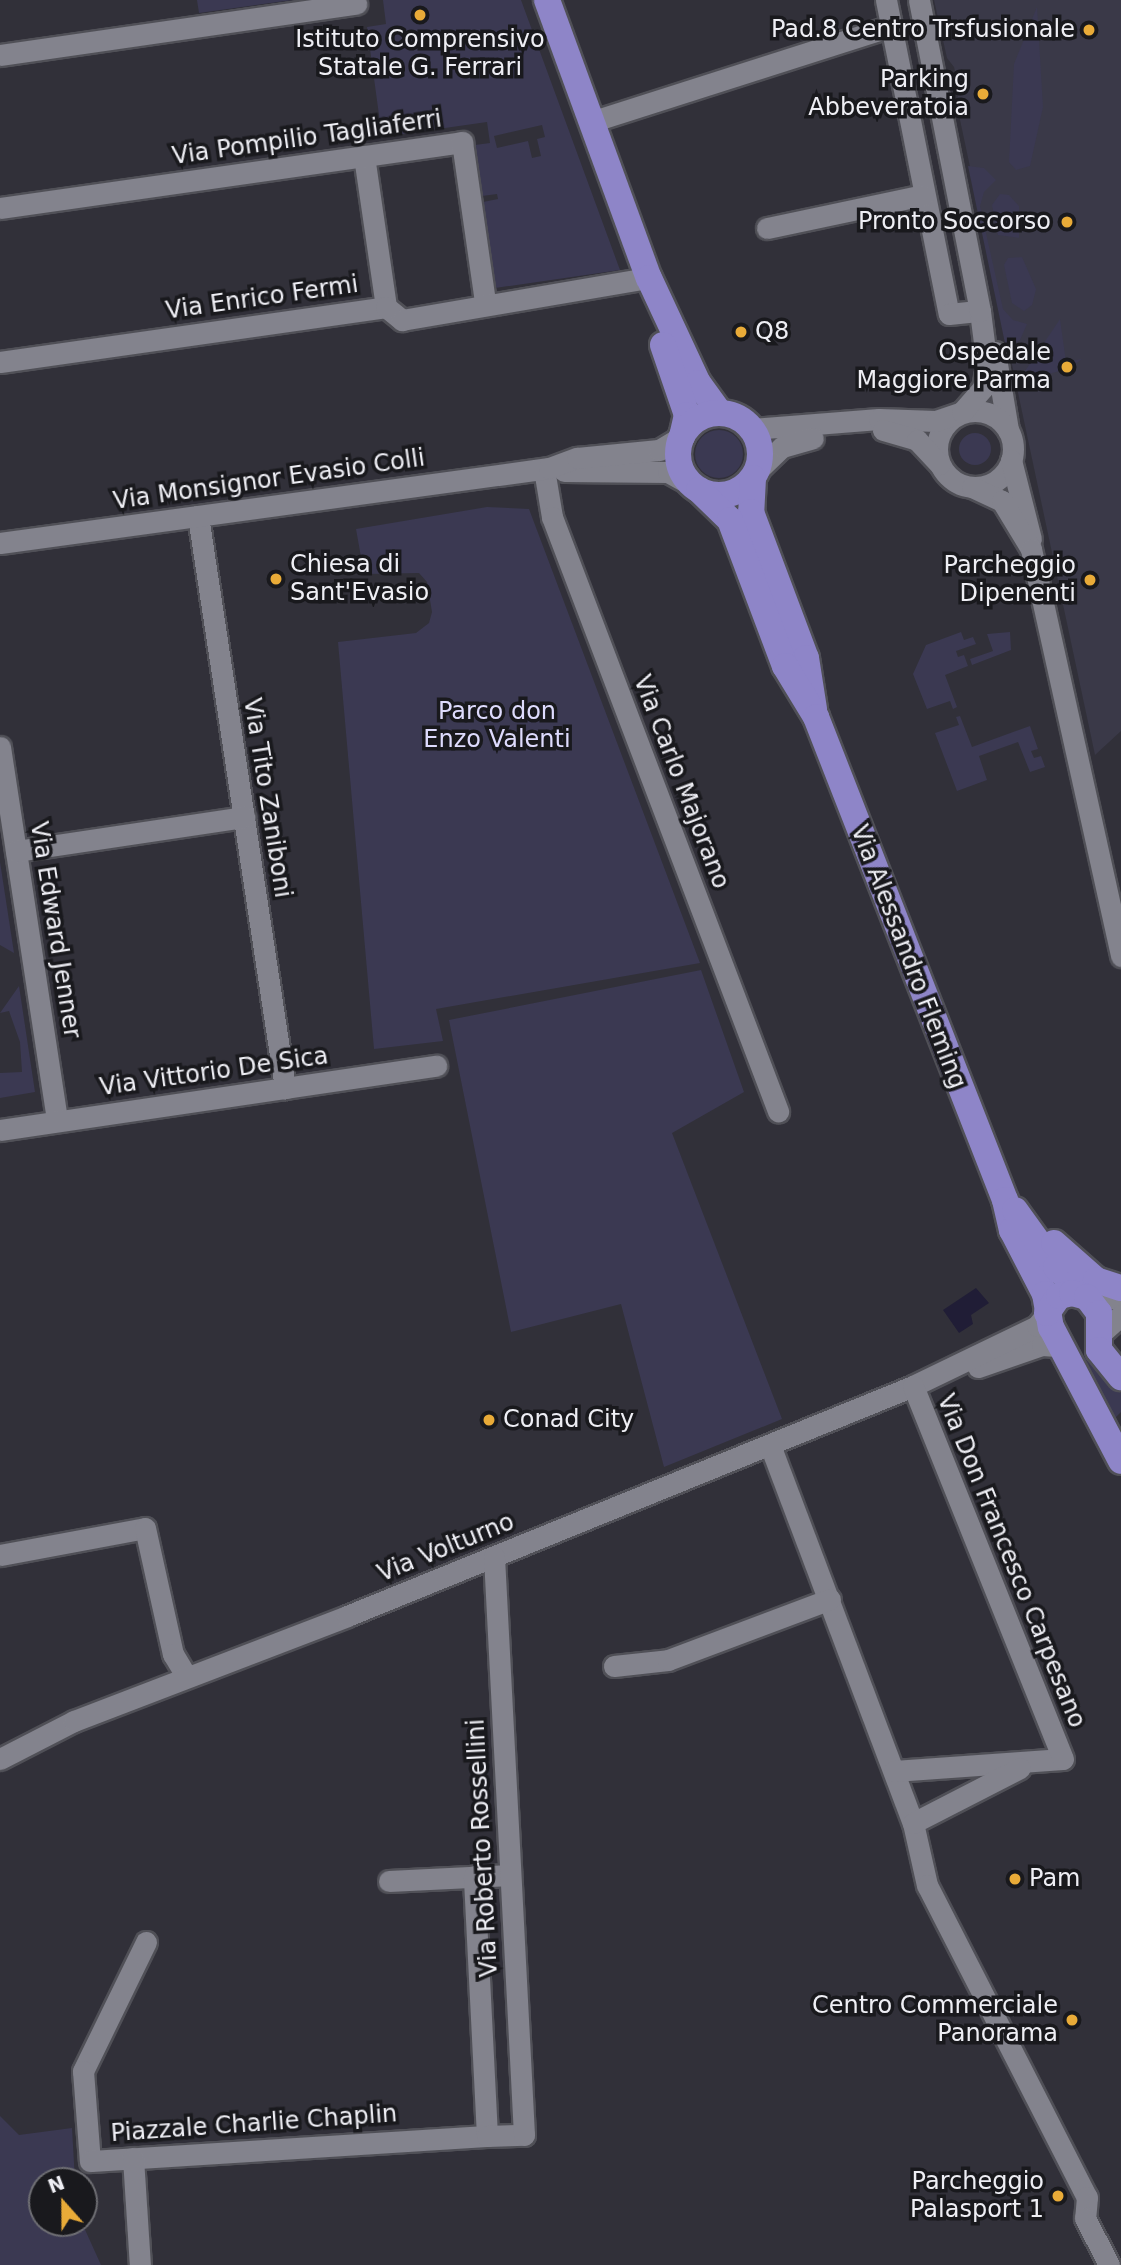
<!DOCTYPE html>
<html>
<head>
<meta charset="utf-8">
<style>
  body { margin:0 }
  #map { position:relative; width:1121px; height:2265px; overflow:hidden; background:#313039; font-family:"DejaVu Sans",sans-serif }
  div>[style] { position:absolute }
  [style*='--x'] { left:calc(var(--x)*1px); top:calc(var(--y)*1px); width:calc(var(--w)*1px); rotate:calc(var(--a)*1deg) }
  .built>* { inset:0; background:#3a3948 }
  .green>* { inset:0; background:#3b3952 }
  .round { border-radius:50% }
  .water>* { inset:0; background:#201d36 }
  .roads { filter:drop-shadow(2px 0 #505057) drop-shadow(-2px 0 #505057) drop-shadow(0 2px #505057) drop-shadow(0 -2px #505057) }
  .minor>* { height:21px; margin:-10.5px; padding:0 10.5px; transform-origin:10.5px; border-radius:10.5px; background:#83838d }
  .minor>.ring { margin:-10.5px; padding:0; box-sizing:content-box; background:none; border:21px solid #83838d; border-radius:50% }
  .major>* { height:26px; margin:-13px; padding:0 13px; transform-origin:13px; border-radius:13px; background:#8e85c8 }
  .major>.ring { margin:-13px; padding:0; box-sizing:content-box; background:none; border:26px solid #8e85c8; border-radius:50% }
  .dots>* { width:19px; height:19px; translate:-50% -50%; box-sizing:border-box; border:4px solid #19191d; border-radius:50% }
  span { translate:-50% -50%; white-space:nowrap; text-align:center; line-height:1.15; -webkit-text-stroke:7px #19191d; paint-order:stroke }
  .poi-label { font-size:24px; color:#eeeef4 }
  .right { translate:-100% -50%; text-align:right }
  .left { translate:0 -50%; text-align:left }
  .street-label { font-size:24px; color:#eeeef4 }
  .park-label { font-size:24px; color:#dedbfd }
  .north { position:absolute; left:28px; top:2167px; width:70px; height:70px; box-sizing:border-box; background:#19191d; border:2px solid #6e6e73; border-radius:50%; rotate:339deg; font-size:19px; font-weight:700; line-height:28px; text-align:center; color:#eeeef4 }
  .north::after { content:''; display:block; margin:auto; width:24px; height:32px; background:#e9ab38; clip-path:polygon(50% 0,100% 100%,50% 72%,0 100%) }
</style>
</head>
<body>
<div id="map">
  <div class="built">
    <div style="clip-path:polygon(934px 0,1121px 0,1121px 731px,1095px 755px,956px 101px,960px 91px,954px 67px,947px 58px)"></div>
  </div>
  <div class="green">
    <div style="clip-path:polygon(197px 0,292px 0,199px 13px)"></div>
    <div style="clip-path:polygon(evenodd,383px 0,521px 0,620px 270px,495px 288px,483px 202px,498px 199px,497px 194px,482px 196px,475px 145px,490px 143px,487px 122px,382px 137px,367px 27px,386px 24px,383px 0,542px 125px,545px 137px,537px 139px,541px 156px,532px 158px,528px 141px,497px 148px,494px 136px,542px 125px)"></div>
    <div style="clip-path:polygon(1037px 7px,1043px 107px,1030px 166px,1016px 170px,1009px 162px,1014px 64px)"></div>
    <div style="clip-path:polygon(968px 166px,984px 168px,996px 180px,984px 192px,980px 206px,1003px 309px,1013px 320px,1027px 324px,1020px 340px,1006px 348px)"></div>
    <div style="clip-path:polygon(1000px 194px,1009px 195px,1019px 206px,1019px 238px,998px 235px,992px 205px)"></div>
    <div style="clip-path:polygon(1022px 257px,1036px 289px,1032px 305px,1024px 311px,1012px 303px,1004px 265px,1008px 258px)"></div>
    <div style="clip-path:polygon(1060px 319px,1066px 362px,1082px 359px,1070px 368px,1017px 383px)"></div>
    <div class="round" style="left:695px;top:430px;width:48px;height:48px"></div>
    <div class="round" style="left:959px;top:433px;width:32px;height:32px"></div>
    <div style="clip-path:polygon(487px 507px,529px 509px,700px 963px,436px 1009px,443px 1041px,374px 1049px,338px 642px,416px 633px,429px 623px,432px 612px,427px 582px,419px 573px,364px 574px,356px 529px)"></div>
    <div style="clip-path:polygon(961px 632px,964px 640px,973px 637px,976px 644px,956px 651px,958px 657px,964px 655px,968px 666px,945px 675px,957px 707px,953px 709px,950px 701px,927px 709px,913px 674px,926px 645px)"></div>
    <div style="clip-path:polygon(1010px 632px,1011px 650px,972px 665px,970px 659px,993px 651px,987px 634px)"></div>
    <div style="clip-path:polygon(960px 716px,972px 747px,1030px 726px,1038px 749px,1031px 751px,1034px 758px,1041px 756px,1045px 767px,1030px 772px,1018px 742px,979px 756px,987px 780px,957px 791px,935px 733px,959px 725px,956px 717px)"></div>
    <div style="clip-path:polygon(0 862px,14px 953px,0 945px)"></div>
    <div style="clip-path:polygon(701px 970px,744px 1092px,672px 1133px,782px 1419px,664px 1467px,621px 1304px,511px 1332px,449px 1020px)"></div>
    <div style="clip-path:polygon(19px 986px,35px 1092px,0 1098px,0 1073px,22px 1072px,20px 1042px,9px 1011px,0 1013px)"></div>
    <div style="clip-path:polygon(1088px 1356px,1121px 1393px,1121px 1412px,1112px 1421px,1082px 1359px)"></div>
    <div style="clip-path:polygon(0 2116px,19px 2135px,72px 2128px,75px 2181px,42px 2181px,42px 2223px,82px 2223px,101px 2265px,0 2265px)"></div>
  </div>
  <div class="water">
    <div style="clip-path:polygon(976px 1288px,989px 1303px,971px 1315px,973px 1324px,959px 1333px,943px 1310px)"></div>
  </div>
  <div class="roads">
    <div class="minor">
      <div style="--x:886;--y:0;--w:320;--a:78.7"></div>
      <div style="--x:949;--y:314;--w:31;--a:-6"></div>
      <div style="--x:0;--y:55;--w:360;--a:-8.2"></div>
      <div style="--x:603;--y:118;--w:303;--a:-17.7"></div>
      <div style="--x:364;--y:156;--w:153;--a:81.7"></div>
      <div style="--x:0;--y:208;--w:467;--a:-8.1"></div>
      <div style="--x:462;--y:142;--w:162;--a:81.8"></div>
      <div style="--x:767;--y:228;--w:159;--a:-11.9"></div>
      <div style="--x:995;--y:352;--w:79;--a:80.5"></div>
      <div style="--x:0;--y:362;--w:390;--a:-8.1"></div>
      <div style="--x:386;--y:307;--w:21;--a:39"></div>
      <div style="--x:402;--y:320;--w:251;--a:-9.7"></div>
      <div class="ring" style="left:937px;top:411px;width:55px;height:55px"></div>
      <div style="--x:752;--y:429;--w:127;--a:-4.5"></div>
      <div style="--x:879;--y:419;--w:57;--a:2"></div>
      <div style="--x:936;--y:421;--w:28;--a:-19"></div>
      <div style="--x:962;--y:412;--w:32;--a:-49"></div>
      <div style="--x:983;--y:388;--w:22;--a:-80"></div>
      <div style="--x:987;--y:366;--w:55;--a:-97.3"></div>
      <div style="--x:980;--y:311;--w:317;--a:-101.1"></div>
      <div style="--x:883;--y:430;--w:35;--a:16"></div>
      <div style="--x:917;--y:440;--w:33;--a:47"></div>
      <div style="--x:1011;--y:460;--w:81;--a:75.8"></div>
      <div style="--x:544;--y:469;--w:49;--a:80.5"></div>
      <div style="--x:552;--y:517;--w:636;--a:69.17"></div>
      <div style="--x:564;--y:471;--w:104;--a:0.6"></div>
      <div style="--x:668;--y:472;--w:29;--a:29"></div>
      <div style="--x:757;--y:471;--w:35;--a:-44"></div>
      <div style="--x:782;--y:447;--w:32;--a:-16"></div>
      <div style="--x:972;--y:487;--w:33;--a:25"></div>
      <div style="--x:1002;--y:501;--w:56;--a:58.9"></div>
      <div style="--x:1031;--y:549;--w:417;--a:77.5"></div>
      <div style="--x:198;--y:516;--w:579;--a:81.35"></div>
      <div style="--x:0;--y:543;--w:554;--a:-7.78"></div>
      <div style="--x:549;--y:468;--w:30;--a:-20"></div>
      <div style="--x:577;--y:458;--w:82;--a:-5.6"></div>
      <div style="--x:659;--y:450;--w:27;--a:-31"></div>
      <div style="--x:0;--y:747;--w:378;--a:81.3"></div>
      <div style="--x:16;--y:851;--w:231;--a:-8.5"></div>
      <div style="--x:0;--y:1130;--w:441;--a:-8.4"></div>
      <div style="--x:1087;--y:1297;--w:34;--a:3"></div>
      <div style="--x:1098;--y:1336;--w:31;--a:-42"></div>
      <div style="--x:978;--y:1367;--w:68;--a:-19"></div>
      <div style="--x:1042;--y:1345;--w:15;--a:4"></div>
      <div style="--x:1057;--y:1346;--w:14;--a:45"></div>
      <div style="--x:770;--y:1445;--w:404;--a:69.3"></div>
      <div style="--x:913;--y:1823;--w:64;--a:77.3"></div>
      <div style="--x:927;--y:1885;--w:351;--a:62.9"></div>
      <div style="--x:1087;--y:2197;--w:21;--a:95"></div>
      <div style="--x:1085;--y:2218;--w:53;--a:62.9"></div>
      <div style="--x:0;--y:1555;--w:147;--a:-10.5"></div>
      <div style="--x:145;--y:1528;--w:129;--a:77.5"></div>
      <div style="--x:173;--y:1654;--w:26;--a:59"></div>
      <div style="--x:614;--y:1666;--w:54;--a:-6.3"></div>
      <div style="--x:668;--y:1660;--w:173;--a:-20.6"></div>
      <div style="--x:0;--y:1759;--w:83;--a:-27.2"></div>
      <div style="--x:74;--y:1721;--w:292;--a:-21"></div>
      <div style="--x:347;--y:1616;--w:611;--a:-22.11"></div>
      <div style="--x:913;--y:1386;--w:138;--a:-25.8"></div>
      <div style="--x:1037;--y:1326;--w:16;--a:-52"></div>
      <div style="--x:894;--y:1771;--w:169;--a:-4.1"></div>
      <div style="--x:1063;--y:1759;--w:402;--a:-111.9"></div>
      <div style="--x:913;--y:1823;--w:120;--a:-27.2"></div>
      <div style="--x:389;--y:1881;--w:121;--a:-2.8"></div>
      <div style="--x:146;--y:1942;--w:144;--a:116"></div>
      <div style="--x:83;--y:2071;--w:90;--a:85.6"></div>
      <div style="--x:90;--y:2161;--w:398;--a:-3.6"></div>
      <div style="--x:487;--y:2136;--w:260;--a:-92.9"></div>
      <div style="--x:487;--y:2136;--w:37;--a:-2"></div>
      <div style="--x:524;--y:2135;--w:579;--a:-92.97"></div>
      <div style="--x:133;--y:2158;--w:107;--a:86.3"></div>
    </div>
    <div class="major">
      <div style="--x:547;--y:0;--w:296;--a:69.9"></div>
      <div style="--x:649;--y:278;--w:116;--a:65"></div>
      <div style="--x:698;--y:383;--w:37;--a:54"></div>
      <div style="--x:663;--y:345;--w:74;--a:71.1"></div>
      <div style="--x:687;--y:415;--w:22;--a:103"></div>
      <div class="ring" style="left:678px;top:413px;width:56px;height:56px"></div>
      <div style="--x:753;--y:478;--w:34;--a:93"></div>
      <div style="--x:751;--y:512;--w:156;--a:69.4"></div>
      <div style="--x:806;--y:658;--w:52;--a:81.1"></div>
      <div style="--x:699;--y:490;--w:43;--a:44.1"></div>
      <div style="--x:730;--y:520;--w:156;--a:69.4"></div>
      <div style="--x:785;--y:666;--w:60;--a:58.7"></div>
      <div style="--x:816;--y:717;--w:519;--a:68.63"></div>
      <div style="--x:1005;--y:1200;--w:31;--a:77"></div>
      <div style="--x:1012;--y:1230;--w:72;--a:62.7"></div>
      <div style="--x:1045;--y:1294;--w:34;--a:80"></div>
      <div style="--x:1051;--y:1327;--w:151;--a:62.4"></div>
      <div style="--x:1015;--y:1210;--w:70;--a:54.3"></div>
      <div style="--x:1056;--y:1267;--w:43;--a:44.1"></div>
      <div style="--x:1054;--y:1243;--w:56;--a:41.4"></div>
      <div style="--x:1096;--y:1280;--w:26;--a:18"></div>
      <div style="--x:1047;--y:1313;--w:21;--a:-55"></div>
      <div style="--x:1059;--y:1296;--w:13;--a:-13"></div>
      <div style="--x:1072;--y:1293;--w:16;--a:15"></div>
      <div style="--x:1087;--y:1297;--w:20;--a:53"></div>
      <div style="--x:1099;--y:1313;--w:37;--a:90"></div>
      <div style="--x:1099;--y:1350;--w:35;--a:51"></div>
    </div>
  </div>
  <div class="dots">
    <div style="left:420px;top:15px;background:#e9ab38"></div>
    <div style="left:1089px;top:30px;background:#e9ab38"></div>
    <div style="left:983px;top:94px;background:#e9ab38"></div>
    <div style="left:1067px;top:222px;background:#e9ab38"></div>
    <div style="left:741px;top:332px;background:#e9ab38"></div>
    <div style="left:1067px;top:367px;background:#e9ab38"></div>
    <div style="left:276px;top:579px;background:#e9ab38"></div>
    <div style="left:1090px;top:580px;background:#e9ab38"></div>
    <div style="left:489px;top:1420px;background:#e9ab38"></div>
    <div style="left:1015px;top:1879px;background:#e9ab38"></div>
    <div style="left:1072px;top:2020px;background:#e9ab38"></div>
    <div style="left:1058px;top:2196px;background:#e9ab38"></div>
  </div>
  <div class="poi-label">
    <span class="right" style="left:1075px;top:30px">Pad.8 Centro Trsfusionale</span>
    <span style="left:420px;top:54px">Istituto Comprensivo<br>Statale G. Ferrari</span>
    <span class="right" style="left:969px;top:94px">Parking<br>Abbeveratoia</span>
    <span class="right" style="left:1051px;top:222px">Pronto Soccorso</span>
    <span class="left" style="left:755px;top:332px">Q8</span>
    <span class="right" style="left:1051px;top:367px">Ospedale<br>Maggiore Parma</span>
    <span class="left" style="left:290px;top:579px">Chiesa di<br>Sant'Evasio</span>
    <span class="right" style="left:1076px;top:580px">Parcheggio<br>Dipenenti</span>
    <span class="left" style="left:503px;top:1420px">Conad City</span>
    <span class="left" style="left:1029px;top:1879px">Pam</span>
    <span class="right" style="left:1058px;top:2020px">Centro Commerciale<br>Panorama</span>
    <span class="right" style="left:1044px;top:2196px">Parcheggio<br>Palasport 1</span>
  </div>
  <div class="street-label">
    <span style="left:307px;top:138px;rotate:-8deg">Via Pompilio Tagliaferri</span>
    <span style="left:262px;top:298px;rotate:-8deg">Via Enrico Fermi</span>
    <span style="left:269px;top:480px;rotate:-8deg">Via Monsignor Evasio Colli</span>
    <span style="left:681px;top:782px;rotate:69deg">Via Carlo Majorano</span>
    <span style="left:267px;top:798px;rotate:81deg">Via Tito Zaniboni</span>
    <span style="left:55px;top:930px;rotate:81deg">Via Edward Jenner</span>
    <span style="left:908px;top:957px;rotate:69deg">Via Alessandro Fleming</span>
    <span style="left:214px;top:1072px;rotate:-8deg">Via Vittorio De Sica</span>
    <span style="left:446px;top:1548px;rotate:-22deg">Via Volturno</span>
    <span style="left:1011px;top:1561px;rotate:68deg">Via Don Francesco Carpesano</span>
    <span style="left:483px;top:1848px;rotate:-93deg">Via Roberto Rossellini</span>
    <span style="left:254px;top:2124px;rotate:-4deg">Piazzale Charlie Chaplin</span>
  </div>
  <div class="park-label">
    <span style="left:497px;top:726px">Parco don<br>Enzo Valenti</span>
  </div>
  <div class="north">N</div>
</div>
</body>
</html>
